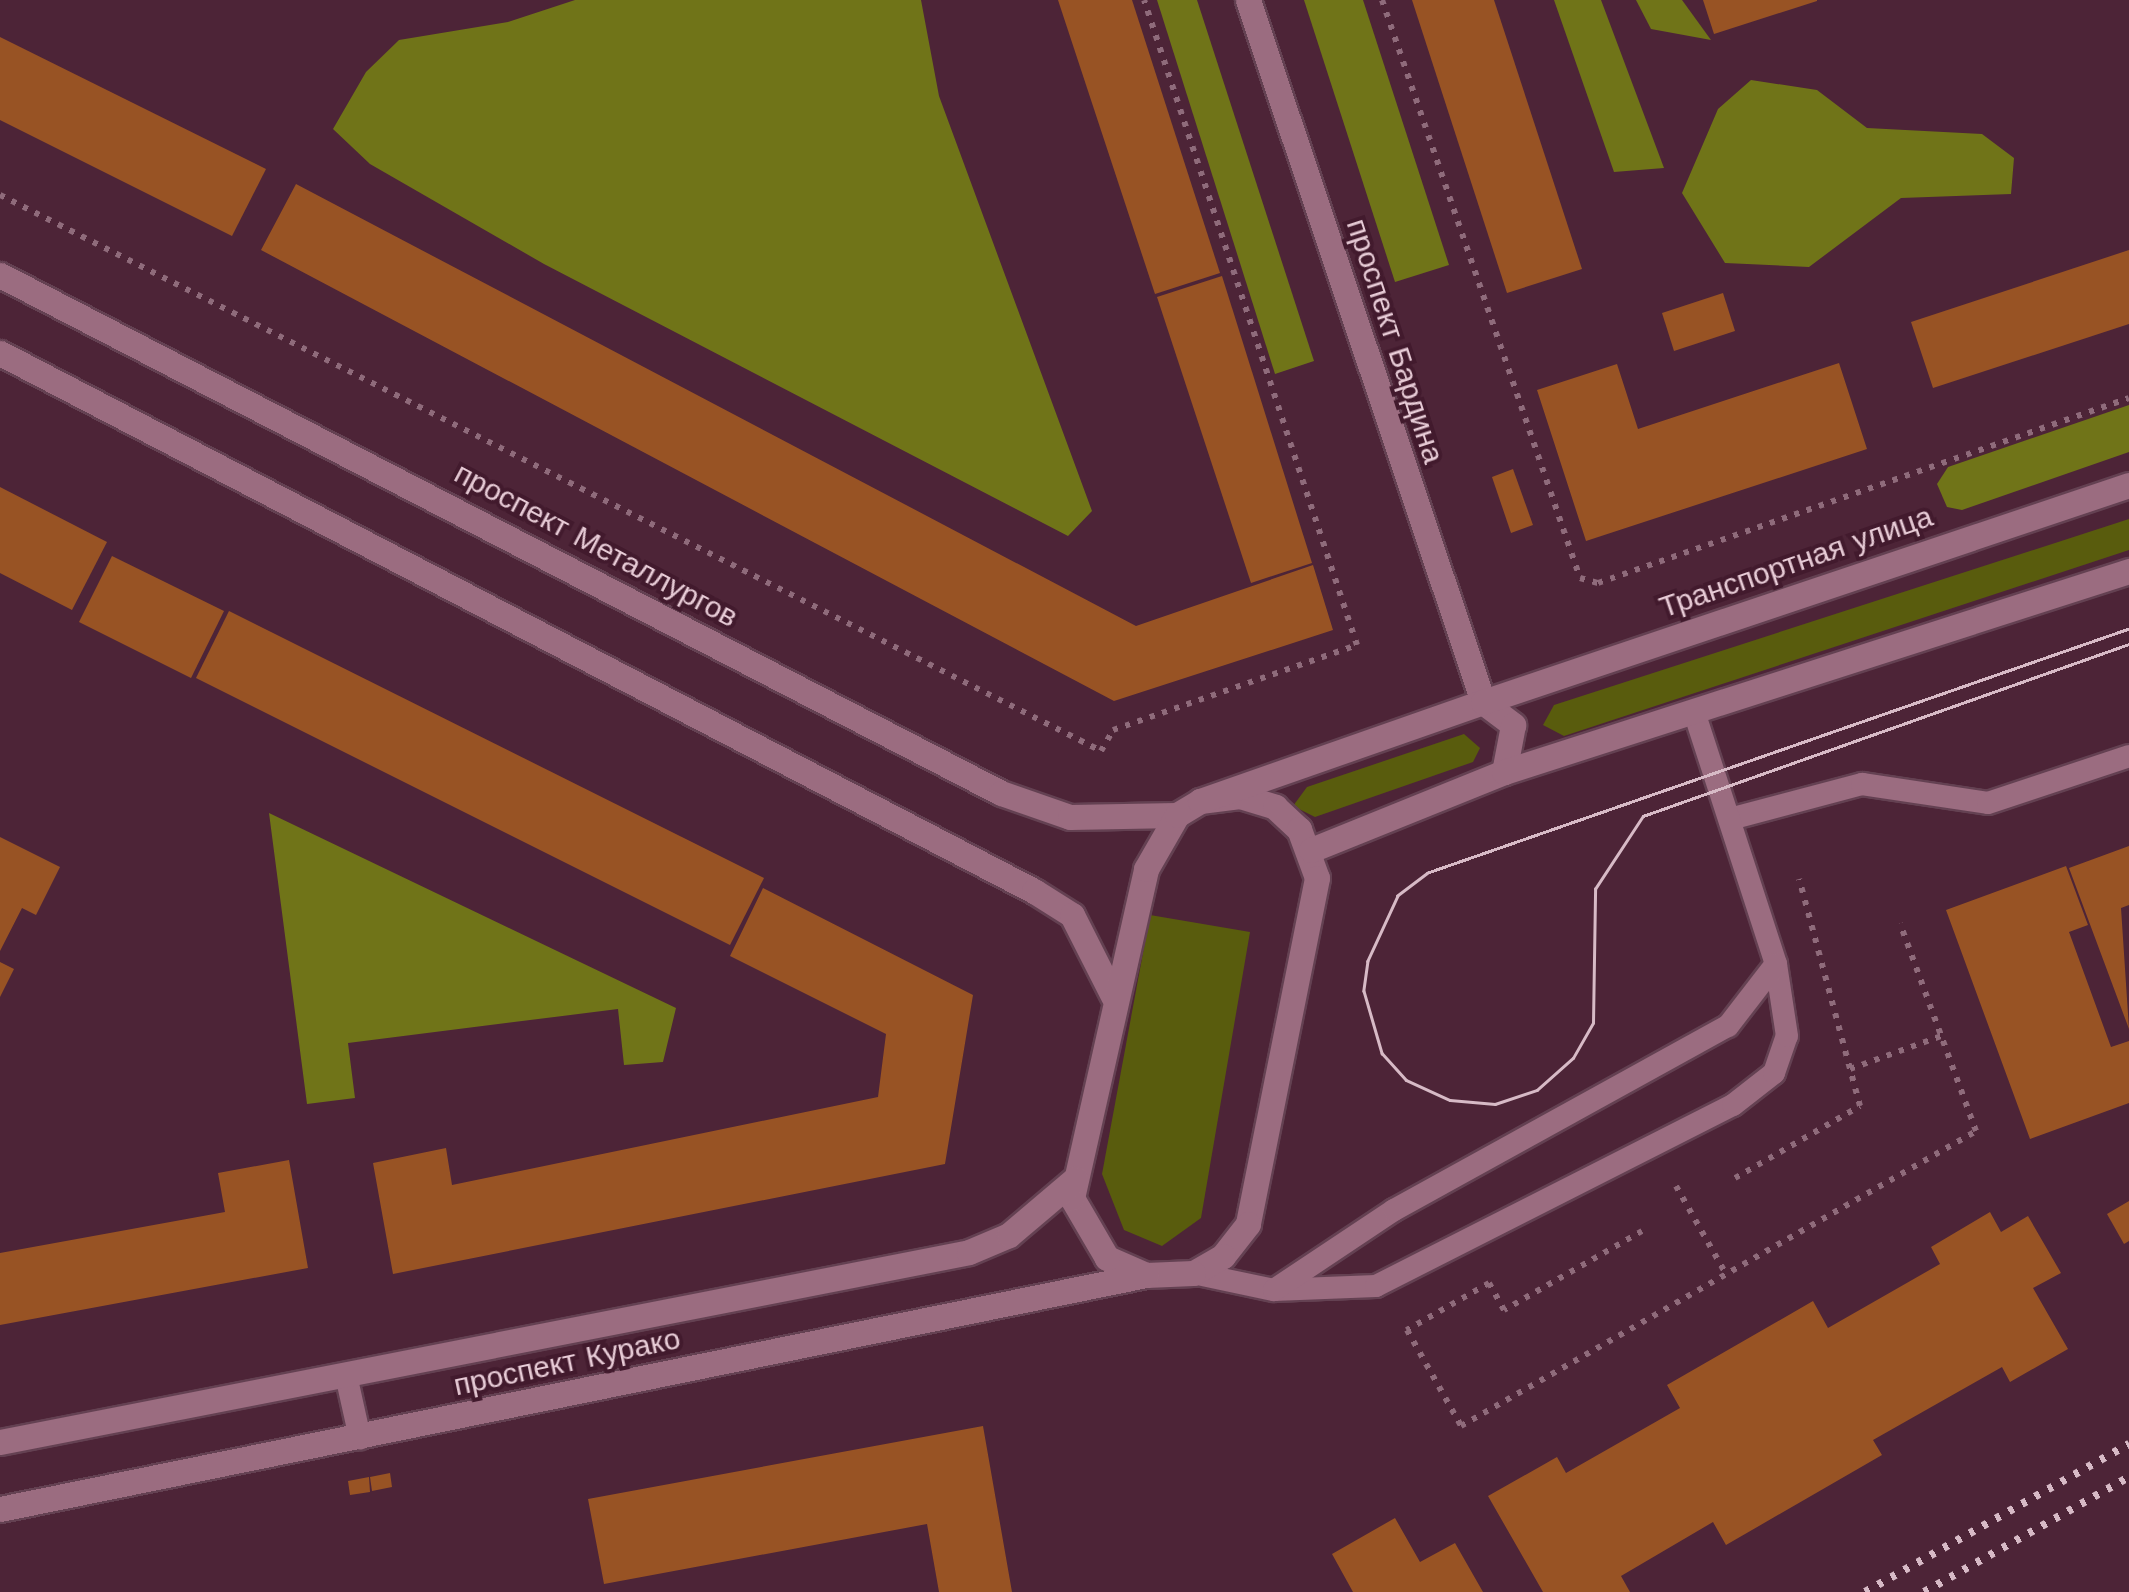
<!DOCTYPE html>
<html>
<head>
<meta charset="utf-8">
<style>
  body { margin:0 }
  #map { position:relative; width:2129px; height:1592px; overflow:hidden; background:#4d2437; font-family:"Work Sans",sans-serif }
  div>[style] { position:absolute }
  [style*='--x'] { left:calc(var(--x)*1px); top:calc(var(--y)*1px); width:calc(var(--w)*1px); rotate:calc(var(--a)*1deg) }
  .green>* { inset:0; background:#595c0d }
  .forest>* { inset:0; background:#707418 }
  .building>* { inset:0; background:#985324 }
  .path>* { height:6px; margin-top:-3px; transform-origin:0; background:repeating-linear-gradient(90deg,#8f6b7b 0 5px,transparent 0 13px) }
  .roads { filter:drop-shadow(2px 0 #644152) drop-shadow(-2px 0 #644152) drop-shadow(0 2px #644152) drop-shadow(0 -2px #644152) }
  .service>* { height:22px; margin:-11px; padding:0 11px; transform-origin:11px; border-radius:11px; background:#9b6c80 }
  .secondary>* { height:25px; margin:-12.5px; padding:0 12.5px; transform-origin:12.5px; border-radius:12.5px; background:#9b6c80 }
  .tram>* { height:2.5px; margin:-1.25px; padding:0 1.25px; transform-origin:1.25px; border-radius:1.25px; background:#d7bac6 }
  .rail>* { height:8px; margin-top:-4px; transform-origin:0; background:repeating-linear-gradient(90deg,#d7bac6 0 5px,transparent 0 15px) }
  span { translate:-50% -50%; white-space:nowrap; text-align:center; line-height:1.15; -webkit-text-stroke:8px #421a2d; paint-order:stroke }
  .street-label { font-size:30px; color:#e7cbd6 }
</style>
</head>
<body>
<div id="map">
  <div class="green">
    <div style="clip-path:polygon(2129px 519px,2129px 550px,1564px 736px,1543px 725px,1554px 705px)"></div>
    <div style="clip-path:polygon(1464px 734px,1480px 748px,1473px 762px,1315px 817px,1293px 806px,1307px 787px)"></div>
    <div style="clip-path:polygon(1150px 915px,1250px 932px,1201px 1218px,1162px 1246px,1124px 1230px,1102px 1174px)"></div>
  </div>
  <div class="forest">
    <div style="clip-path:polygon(575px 0,921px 0,939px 96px,1092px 511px,1068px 536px,544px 264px,370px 164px,333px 129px,366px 72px,399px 40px,508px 22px)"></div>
    <div style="clip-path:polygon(1157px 0,1197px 0,1314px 361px,1275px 374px)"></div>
    <div style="clip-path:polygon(1304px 0,1363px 0,1449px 265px,1395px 282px)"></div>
    <div style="clip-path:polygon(1554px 0,1601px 0,1664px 168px,1614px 172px)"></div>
    <div style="clip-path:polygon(1636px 0,1682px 0,1711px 40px,1651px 29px)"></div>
    <div style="clip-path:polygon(1751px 80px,1817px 90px,1867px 128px,1982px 134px,2014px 158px,2011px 194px,1901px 198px,1809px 267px,1725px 263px,1682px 193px,1718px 109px)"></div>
    <div style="clip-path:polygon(2129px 405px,2129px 452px,1962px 510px,1947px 507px,1937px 484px,1948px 467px)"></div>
    <div style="clip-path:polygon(269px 813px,676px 1008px,663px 1062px,624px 1065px,618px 1009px,348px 1043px,355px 1098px,307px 1104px)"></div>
  </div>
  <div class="building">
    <div style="clip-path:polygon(1058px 0,1132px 0,1220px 273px,1155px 294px)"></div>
    <div style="clip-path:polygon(1412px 0,1494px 0,1582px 269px,1507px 293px)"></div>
    <div style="clip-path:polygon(1703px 0,1817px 0,1817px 1px,1714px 34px)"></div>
    <div style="clip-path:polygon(0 37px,266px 169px,232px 236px,0 120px)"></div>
    <div style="clip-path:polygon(296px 184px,1136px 626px,1313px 565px,1333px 630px,1114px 701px,261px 250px)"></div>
    <div style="clip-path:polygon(2129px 250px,2129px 324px,1933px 388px,1911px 322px)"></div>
    <div style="clip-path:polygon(1222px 276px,1312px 563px,1251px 583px,1157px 297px)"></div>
    <div style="clip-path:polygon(1723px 293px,1735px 331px,1674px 351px,1662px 313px)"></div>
    <div style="clip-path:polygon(1839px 363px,1867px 449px,1586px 541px,1537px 390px,1617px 364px,1638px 429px)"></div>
    <div style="clip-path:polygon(1513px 469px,1533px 525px,1511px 533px,1492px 477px)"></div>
    <div style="clip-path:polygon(0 487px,107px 542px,72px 610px,0 573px)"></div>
    <div style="clip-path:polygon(112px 556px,224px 611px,191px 678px,79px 622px)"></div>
    <div style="clip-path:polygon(229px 611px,764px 878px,730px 945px,196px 678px)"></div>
    <div style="clip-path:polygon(0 837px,60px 867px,36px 915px,22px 908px,0 951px)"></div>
    <div style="clip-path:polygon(2129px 846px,2129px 905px,2121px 908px,2129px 1029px,2069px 868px)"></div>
    <div style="clip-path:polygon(2066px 866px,2088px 925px,2069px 932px,2111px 1047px,2129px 1041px,2129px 1103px,2030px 1139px,1946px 910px)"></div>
    <div style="clip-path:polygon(763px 888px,973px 995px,945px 1164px,393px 1274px,373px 1163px,446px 1148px,452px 1185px,878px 1097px,886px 1034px,730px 956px)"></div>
    <div style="clip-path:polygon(0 962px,14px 969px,0 997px)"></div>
    <div style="clip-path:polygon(289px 1160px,308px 1268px,0 1325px,0 1253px,225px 1212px,218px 1173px)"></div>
    <div style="clip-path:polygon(2129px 1201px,2129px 1241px,2124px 1244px,2107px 1214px)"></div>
    <div style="clip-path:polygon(1990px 1212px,2001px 1232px,2028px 1216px,2061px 1273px,2033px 1288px,2068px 1349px,2010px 1382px,2002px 1367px,1873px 1440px,1882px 1455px,1726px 1545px,1713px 1522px,1621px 1576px,1630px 1592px,1543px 1592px,1488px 1496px,1557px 1457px,1566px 1473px,1680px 1408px,1667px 1385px,1813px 1301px,1828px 1328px,1940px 1264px,1931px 1247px)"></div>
    <div style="clip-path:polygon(983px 1426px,1012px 1592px,939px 1592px,927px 1524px,604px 1584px,588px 1499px)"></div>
    <div style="clip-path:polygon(390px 1473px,392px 1487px,372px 1491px,370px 1477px)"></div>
    <div style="clip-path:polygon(369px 1477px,370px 1492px,350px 1495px,348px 1481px)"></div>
    <div style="clip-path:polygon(1395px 1518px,1420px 1562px,1455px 1543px,1483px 1592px,1353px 1592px,1332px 1554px)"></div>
  </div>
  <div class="path">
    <div style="--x:1382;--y:0;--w:611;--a:71.09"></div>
    <div style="--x:1580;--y:578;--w:19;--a:16"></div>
    <div style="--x:1598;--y:583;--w:562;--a:-19.21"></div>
    <div style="--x:0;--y:195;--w:1233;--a:26.79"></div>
    <div style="--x:1101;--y:751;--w:24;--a:-60"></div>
    <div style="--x:1113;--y:730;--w:258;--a:-19.2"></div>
    <div style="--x:1357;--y:645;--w:679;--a:-108.27"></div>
    <div style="--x:1850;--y:1069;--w:97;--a:-19.9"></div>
    <div style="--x:1735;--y:1178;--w:144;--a:-29.9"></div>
    <div style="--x:1860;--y:1106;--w:235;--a:-105"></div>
    <div style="--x:1676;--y:1186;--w:101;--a:60.4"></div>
    <div style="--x:1642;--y:1231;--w:159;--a:150.2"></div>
    <div style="--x:1504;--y:1310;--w:31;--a:-119"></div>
    <div style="--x:1489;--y:1283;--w:95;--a:150.2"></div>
    <div style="--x:1407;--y:1330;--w:110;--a:60.6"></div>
    <div style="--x:1461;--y:1426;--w:594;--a:-29.8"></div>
    <div style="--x:1976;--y:1131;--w:221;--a:-110.1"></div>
  </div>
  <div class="roads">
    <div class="service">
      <div style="--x:1730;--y:819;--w:137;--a:-14.9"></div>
      <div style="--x:1862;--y:784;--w:127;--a:8.6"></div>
      <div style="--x:1988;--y:803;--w:149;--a:-18.4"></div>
      <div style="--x:1193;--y:1273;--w:83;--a:11.9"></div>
      <div style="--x:1274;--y:1290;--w:102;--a:-2.2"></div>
      <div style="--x:1376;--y:1286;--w:400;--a:-26.9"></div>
      <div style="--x:1733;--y:1105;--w:52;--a:-38"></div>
      <div style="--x:1774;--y:1073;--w:39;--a:-71"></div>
      <div style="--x:1787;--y:1036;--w:73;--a:-98.7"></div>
      <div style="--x:1776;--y:964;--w:262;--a:-108"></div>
      <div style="--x:1274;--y:1290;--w:144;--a:-33.7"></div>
      <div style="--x:1394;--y:1210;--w:381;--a:-28.9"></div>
      <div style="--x:1728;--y:1026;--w:78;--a:-52.3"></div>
      <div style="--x:346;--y:1375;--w:65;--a:77.5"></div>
    </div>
    <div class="secondary">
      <div style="--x:1248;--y:0;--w:740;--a:71.49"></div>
      <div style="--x:0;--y:275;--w:1127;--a:27.36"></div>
      <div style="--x:1001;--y:793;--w:73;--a:19.2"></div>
      <div style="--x:1070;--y:817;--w:107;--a:-1.1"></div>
      <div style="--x:0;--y:353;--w:1166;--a:27.49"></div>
      <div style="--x:1034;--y:891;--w:45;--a:32.3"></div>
      <div style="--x:1072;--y:915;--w:91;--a:63.2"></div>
      <div style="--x:1483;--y:702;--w:38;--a:37"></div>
      <div style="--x:1513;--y:725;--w:48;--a:100.8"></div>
      <div style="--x:1200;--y:801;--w:40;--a:-7.1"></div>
      <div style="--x:1240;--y:796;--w:37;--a:17"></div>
      <div style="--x:1275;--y:807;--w:33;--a:43"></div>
      <div style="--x:1299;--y:829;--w:52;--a:69.8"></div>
      <div style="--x:1317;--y:878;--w:353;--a:101.3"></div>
      <div style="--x:1248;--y:1224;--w:41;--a:128"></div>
      <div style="--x:1223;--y:1256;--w:34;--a:150"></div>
      <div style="--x:1193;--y:1273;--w:47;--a:177.6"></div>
      <div style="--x:1146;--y:1275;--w:43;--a:-156.4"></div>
      <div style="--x:1107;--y:1258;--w:69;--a:-120.3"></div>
      <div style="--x:1072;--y:1198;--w:337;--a:-77.3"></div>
      <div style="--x:1146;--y:869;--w:62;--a:-60.1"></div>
      <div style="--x:1177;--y:815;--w:27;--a:-31"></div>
      <div style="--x:1200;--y:801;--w:300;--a:-19.3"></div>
      <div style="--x:1483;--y:702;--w:681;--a:-18.57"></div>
      <div style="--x:1311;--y:850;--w:208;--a:-22"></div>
      <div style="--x:1504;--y:772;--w:657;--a:-17.83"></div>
      <div style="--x:0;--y:1442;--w:987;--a:-11.09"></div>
      <div style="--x:969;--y:1252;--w:43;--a:-23"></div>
      <div style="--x:1009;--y:1235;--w:87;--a:-40.3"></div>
      <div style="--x:0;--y:1509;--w:1170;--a:-11.54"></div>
    </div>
  </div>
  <div class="tram">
    <div style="--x:2129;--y:629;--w:742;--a:160.81"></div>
    <div style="--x:1428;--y:873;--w:38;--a:143"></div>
    <div style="--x:1398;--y:896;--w:72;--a:114.8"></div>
    <div style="--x:1368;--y:961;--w:30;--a:98"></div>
    <div style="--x:1364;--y:991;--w:65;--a:73.8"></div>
    <div style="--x:1382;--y:1053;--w:36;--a:48"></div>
    <div style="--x:1406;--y:1080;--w:48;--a:24.4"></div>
    <div style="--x:1450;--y:1100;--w:45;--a:5.1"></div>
    <div style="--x:1495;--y:1104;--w:44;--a:-18.4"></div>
    <div style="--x:1537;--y:1090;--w:48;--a:-41.6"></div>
    <div style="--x:1573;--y:1058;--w:40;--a:-60.3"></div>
    <div style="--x:1593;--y:1023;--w:134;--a:-89.1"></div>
    <div style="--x:1595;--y:889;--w:87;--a:-56.7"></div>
    <div style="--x:1643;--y:816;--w:516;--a:-19.49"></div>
  </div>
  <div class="rail">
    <div style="--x:1865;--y:1592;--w:303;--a:-29.3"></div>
    <div style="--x:1924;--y:1592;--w:235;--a:-29.3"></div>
  </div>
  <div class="street-label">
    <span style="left:1395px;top:341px;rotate:72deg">проспект Бардина</span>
    <span style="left:596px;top:545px;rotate:28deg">проспект Металлургов</span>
    <span style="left:1796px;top:562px;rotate:-19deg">Транспортная улица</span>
    <span style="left:567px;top:1362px;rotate:-12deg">проспект Курако</span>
  </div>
</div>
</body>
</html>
